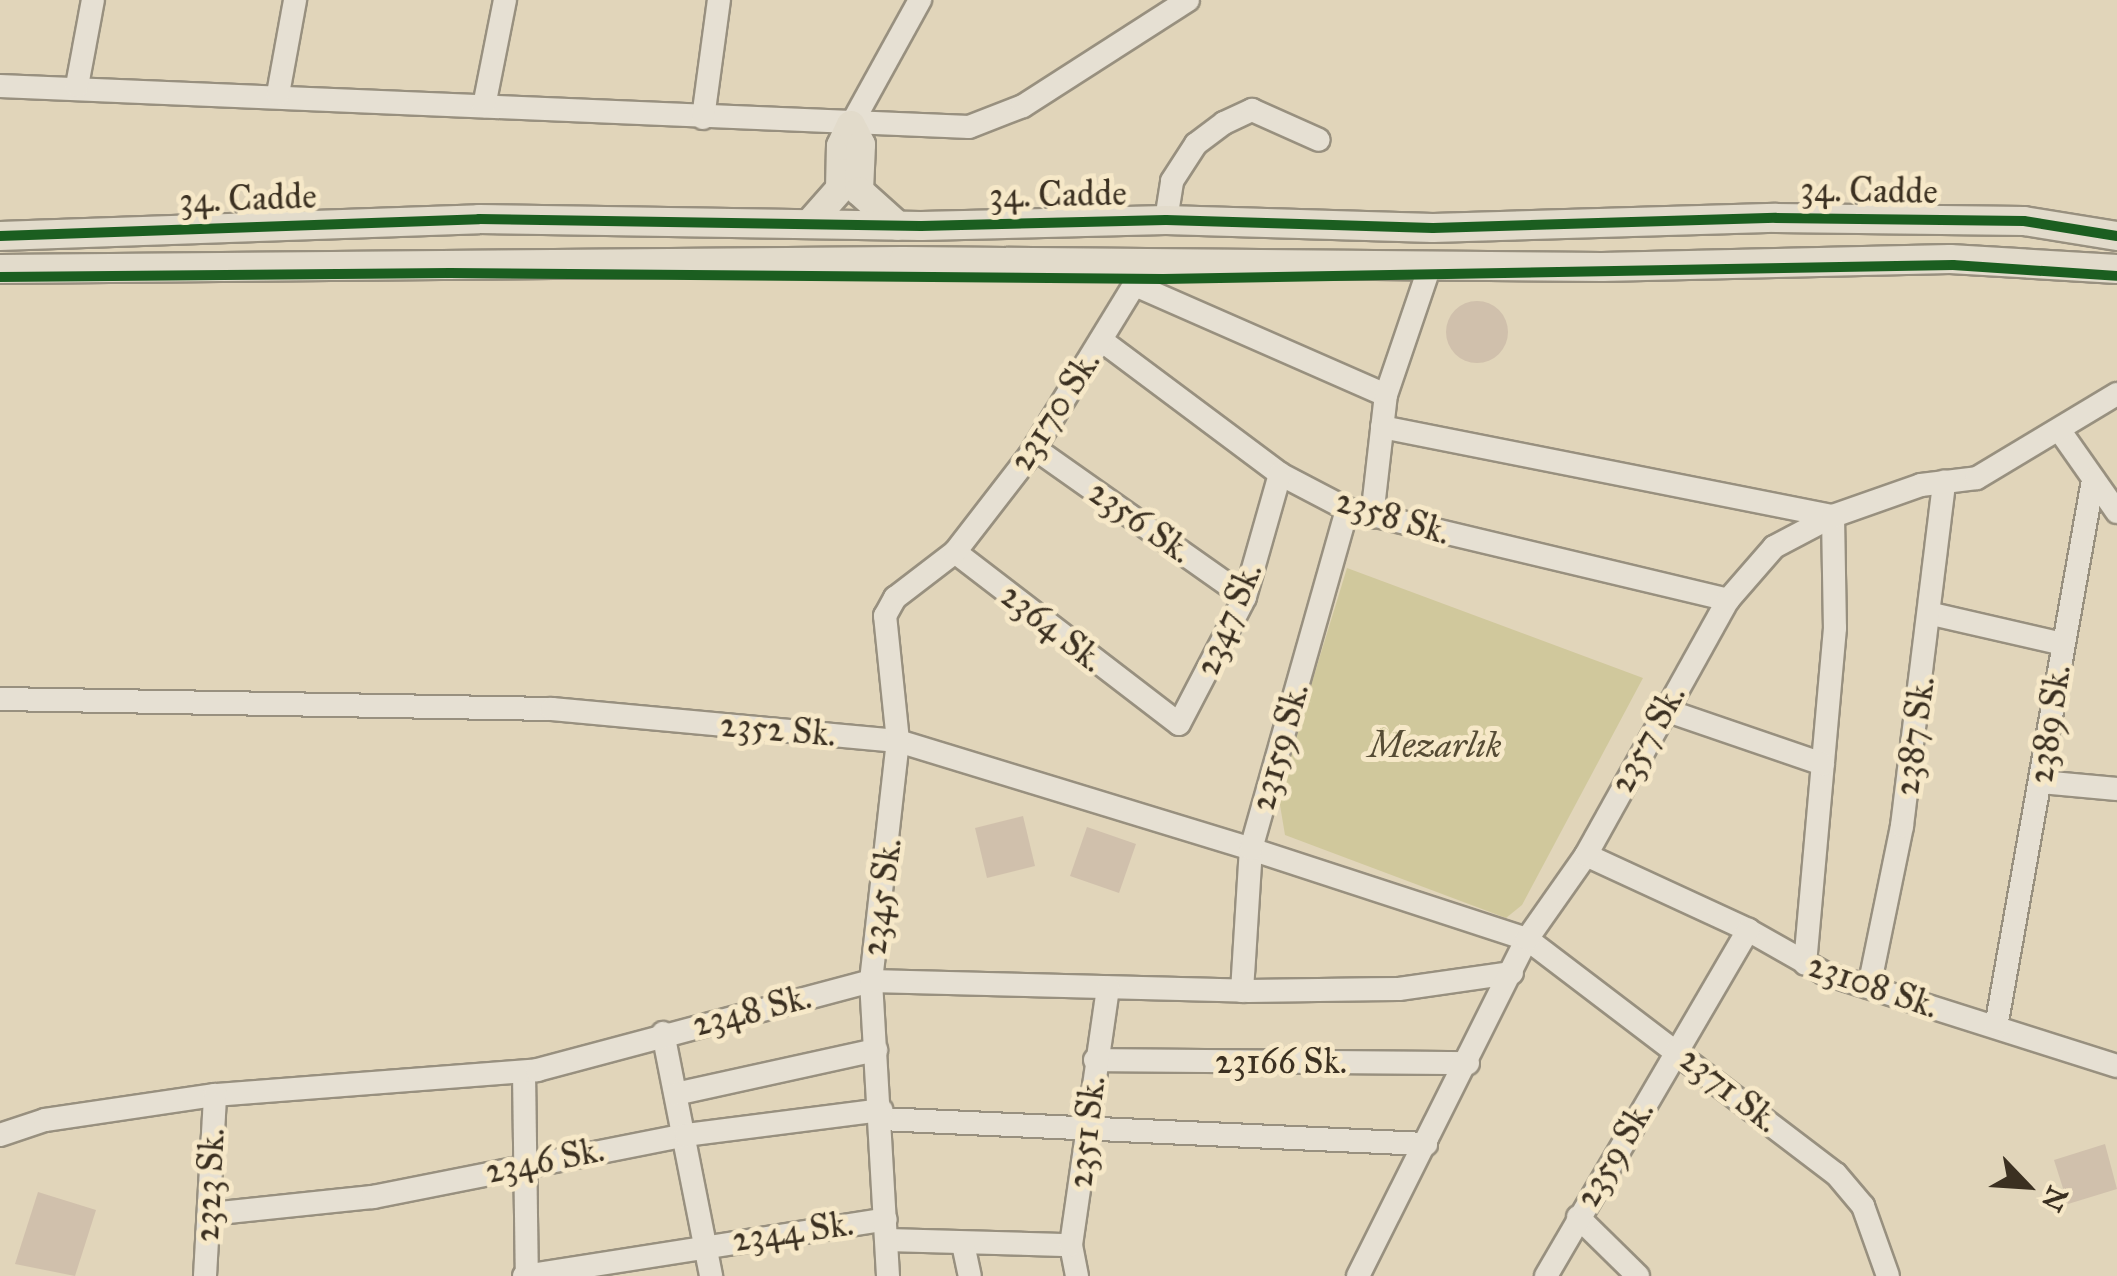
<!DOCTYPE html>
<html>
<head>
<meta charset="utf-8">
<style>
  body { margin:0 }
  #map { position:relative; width:2117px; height:1276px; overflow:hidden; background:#e1d5ba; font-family:"IM FELL Great Primer",serif }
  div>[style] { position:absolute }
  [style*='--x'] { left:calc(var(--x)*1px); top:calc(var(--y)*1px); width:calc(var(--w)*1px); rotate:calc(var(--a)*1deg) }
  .green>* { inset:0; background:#d0c89c }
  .building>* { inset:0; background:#d0c0ac }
  .round { border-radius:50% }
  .roads { filter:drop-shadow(2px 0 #98907f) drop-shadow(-2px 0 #98907f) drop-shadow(0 2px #98907f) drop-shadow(0 -2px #98907f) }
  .minor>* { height:22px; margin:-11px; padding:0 11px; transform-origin:11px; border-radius:11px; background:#e6e0d3 }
  .major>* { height:28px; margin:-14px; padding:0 14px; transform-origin:14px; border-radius:14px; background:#e2dbcb }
  .cycleway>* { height:10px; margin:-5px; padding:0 5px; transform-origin:5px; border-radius:5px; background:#1b5e20 }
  span { translate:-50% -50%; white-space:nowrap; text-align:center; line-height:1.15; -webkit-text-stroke:10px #f6e8c8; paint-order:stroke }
  .street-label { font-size:35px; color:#3b3021 }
  .park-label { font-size:35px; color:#564c35; font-style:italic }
  .north { position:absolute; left:1977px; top:1136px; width:100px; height:100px; -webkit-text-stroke:8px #f6e8c8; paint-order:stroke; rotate:115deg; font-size:28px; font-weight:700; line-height:40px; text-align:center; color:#3b3021 }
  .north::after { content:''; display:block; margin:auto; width:35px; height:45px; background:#3b3021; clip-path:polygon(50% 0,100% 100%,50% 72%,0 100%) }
</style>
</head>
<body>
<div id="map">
  <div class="green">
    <div style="clip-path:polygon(1347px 568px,1643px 678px,1522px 905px,1506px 918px,1285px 835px,1278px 793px)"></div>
  </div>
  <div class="building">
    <div class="round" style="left:1446px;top:301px;width:62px;height:62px"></div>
    <div style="clip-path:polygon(1023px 816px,1035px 866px,987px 878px,975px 828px)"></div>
    <div style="clip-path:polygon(1087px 827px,1136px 844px,1119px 893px,1070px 876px)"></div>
    <div style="clip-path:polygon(2105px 1144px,2117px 1189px,2068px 1204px,2054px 1160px)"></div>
    <div style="clip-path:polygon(38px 1192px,96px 1210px,75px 1276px,15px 1264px)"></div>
  </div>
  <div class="roads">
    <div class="minor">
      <div style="--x:0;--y:86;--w:970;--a:2.42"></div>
      <div style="--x:969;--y:127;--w:58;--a:-21.3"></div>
      <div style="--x:1023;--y:106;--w:196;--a:-32.7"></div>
      <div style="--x:77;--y:86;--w:87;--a:-79.5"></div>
      <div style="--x:278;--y:94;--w:96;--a:-79.7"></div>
      <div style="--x:484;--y:106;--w:108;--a:-78.8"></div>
      <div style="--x:703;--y:118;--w:119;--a:-82.3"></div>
      <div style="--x:851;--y:125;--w:143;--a:-61.1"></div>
      <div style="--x:1166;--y:220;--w:39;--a:-81"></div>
      <div style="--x:1172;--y:181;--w:44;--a:-57"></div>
      <div style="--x:1196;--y:144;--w:35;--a:-37"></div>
      <div style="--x:1224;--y:123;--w:31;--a:-25"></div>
      <div style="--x:1252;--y:110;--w:73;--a:24.1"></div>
      <div style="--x:1135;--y:285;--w:274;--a:23.7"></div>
      <div style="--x:1101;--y:340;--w:224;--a:36.8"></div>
      <div style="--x:1280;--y:474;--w:76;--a:27.6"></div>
      <div style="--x:1347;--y:509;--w:392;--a:13.4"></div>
      <div style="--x:1382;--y:427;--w:460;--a:11.2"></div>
      <div style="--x:1833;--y:516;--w:112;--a:89"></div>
      <div style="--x:1835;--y:628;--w:337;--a:95.1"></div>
      <div style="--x:2060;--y:431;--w:99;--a:54.9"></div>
      <div style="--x:1034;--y:448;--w:258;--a:35.2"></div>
      <div style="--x:1372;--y:517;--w:123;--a:-83.5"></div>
      <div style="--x:1386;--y:395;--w:136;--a:-71.2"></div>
      <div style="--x:955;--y:552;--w:282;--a:37.5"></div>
      <div style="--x:1179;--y:724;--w:143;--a:-62.5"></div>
      <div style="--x:1245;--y:597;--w:128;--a:-74.1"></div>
      <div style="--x:1932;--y:614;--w:134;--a:12.9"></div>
      <div style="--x:0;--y:699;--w:552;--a:1.04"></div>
      <div style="--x:552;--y:709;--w:347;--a:5.3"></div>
      <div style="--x:898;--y:741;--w:369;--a:17"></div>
      <div style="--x:1251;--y:849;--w:290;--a:18.1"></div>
      <div style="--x:1527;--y:939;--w:388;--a:37.3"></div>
      <div style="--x:1836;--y:1174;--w:42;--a:49.8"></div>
      <div style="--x:1863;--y:1206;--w:74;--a:70.3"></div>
      <div style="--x:1662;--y:709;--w:170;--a:18.9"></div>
      <div style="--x:2041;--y:782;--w:76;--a:5.3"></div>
      <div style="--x:1586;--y:855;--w:179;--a:24.8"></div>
      <div style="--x:1748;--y:930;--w:87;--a:29.5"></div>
      <div style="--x:1824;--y:973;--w:307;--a:17.6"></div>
      <div style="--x:1869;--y:987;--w:164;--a:-78.4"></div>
      <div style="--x:1902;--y:826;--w:347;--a:-83"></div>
      <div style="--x:1242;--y:991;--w:142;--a:-86.4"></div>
      <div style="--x:1251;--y:849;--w:353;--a:-74.2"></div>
      <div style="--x:1996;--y:1027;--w:556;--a:-79.94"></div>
      <div style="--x:663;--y:1033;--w:248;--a:78.8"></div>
      <div style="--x:1095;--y:1060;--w:373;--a:0.5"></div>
      <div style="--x:524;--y:1072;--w:204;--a:89.2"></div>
      <div style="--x:676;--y:1094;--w:205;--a:-12.4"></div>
      <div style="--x:881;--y:1119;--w:546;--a:2.63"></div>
      <div style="--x:0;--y:1135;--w:47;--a:-18.4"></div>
      <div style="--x:45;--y:1120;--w:172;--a:-8.4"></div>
      <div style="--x:215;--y:1095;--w:323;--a:-4.4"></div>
      <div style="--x:537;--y:1070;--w:346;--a:-14.9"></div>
      <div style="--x:871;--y:981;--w:377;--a:1.5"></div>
      <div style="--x:1248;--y:991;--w:151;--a:-0.8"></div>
      <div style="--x:1399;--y:989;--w:114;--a:-8.1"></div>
      <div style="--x:210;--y:1214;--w:164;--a:-6"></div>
      <div style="--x:373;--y:1197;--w:319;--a:-11.2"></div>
      <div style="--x:686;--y:1135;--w:197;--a:-7.3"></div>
      <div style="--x:1578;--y:1217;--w:84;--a:44.5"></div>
      <div style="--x:887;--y:1240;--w:184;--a:1.6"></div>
      <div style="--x:963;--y:1244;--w:33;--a:78"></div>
      <div style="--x:205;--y:1276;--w:181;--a:-86.8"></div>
      <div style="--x:524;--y:1276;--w:366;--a:-8.9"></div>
      <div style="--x:888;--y:1276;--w:295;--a:-93.3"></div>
      <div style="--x:871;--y:981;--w:242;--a:-83.6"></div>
      <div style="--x:898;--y:741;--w:126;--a:-95.9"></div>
      <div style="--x:885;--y:616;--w:21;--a:-61"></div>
      <div style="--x:895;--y:598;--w:76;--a:-37.5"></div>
      <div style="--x:955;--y:552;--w:123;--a:-52.3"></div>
      <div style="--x:1030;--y:455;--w:224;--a:-58.5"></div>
      <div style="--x:1077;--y:1276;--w:32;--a:-101"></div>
      <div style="--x:1071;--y:1245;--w:260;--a:-81.8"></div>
      <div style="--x:1358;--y:1276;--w:377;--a:-63.4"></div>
      <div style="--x:1527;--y:939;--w:103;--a:-54.9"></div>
      <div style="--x:1586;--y:855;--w:292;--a:-60.9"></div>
      <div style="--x:1728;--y:600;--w:70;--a:-49"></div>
      <div style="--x:1774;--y:547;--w:67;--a:-27.7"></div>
      <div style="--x:1833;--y:516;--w:93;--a:-19.4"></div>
      <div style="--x:1921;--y:485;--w:56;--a:-7.1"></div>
      <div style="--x:1977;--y:478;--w:163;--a:-31"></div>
      <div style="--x:1546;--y:1276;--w:401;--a:-59.7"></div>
    </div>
    <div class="major">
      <div style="--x:809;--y:224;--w:47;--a:-48.5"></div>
      <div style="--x:840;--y:189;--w:43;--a:-88.7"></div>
      <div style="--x:841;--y:146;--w:23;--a:-65"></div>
      <div style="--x:851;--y:125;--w:22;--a:63"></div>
      <div style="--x:861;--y:145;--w:46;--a:92.5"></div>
      <div style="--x:859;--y:191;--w:52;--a:41.9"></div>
      <div style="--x:0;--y:236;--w:479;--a:-2"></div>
      <div style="--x:479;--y:219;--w:442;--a:0.9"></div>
      <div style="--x:921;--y:226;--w:245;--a:-1.4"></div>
      <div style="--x:1166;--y:220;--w:267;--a:1.7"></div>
      <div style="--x:1433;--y:228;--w:343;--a:-1.7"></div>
      <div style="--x:1776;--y:218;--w:248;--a:0.7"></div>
      <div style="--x:2024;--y:221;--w:94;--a:9.2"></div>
      <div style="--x:0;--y:269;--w:903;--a:-0.51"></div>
      <div style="--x:903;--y:261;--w:699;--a:0.49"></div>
      <div style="--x:1602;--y:267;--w:348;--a:-1.3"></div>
      <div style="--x:1950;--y:259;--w:167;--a:3.4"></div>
    </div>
  </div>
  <div class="cycleway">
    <div style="--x:0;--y:236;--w:479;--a:-2"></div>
    <div style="--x:479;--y:219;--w:442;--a:0.9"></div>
    <div style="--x:921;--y:226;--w:245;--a:-1.4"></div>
    <div style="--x:1166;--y:220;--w:267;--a:1.7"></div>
    <div style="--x:1433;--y:228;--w:343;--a:-1.7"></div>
    <div style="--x:1776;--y:218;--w:248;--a:0.7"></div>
    <div style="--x:2024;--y:221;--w:94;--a:9.2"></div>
    <div style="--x:0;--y:277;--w:450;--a:-0.5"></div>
    <div style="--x:450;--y:273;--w:713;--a:0.48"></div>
    <div style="--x:1163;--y:279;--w:790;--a:-1.02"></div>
    <div style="--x:1953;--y:265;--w:164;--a:3.8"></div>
  </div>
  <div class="street-label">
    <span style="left:1869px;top:191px;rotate:1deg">34. Cadde</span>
    <span style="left:1058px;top:195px;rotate:-1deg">34. Cadde</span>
    <span style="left:248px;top:199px;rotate:-2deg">34. Cadde</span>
    <span style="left:1055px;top:411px;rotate:-57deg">23170 Sk.</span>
    <span style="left:1393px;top:517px;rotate:17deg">2358 Sk.</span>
    <span style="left:1140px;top:522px;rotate:35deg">2356 Sk.</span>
    <span style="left:1229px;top:619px;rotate:-67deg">2347 Sk.</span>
    <span style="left:1052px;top:628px;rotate:38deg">2364 Sk.</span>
    <span style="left:2050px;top:724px;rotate:-81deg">2389 Sk.</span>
    <span style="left:778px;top:730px;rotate:5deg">2352 Sk.</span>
    <span style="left:1915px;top:736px;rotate:-82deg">2387 Sk.</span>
    <span style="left:1648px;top:739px;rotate:-61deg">2357 Sk.</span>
    <span style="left:1280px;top:747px;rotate:-74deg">23159 Sk.</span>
    <span style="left:882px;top:897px;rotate:-82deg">2345 Sk.</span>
    <span style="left:1873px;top:986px;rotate:19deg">23108 Sk.</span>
    <span style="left:752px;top:1011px;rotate:-14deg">2348 Sk.</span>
    <span style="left:1281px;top:1062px">23166 Sk.</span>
    <span style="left:1729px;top:1090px;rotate:38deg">2371 Sk.</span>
    <span style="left:1087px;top:1132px;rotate:-83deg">2351 Sk.</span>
    <span style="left:1615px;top:1154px;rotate:-59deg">2359 Sk.</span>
    <span style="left:545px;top:1161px;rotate:-11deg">2346 Sk.</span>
    <span style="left:210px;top:1185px;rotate:-87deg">2323 Sk.</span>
    <span style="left:793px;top:1232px;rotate:-8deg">2344 Sk.</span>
  </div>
  <div class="park-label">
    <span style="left:1435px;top:746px">Mezarlık</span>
  </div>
  <div class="north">N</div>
</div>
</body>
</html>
